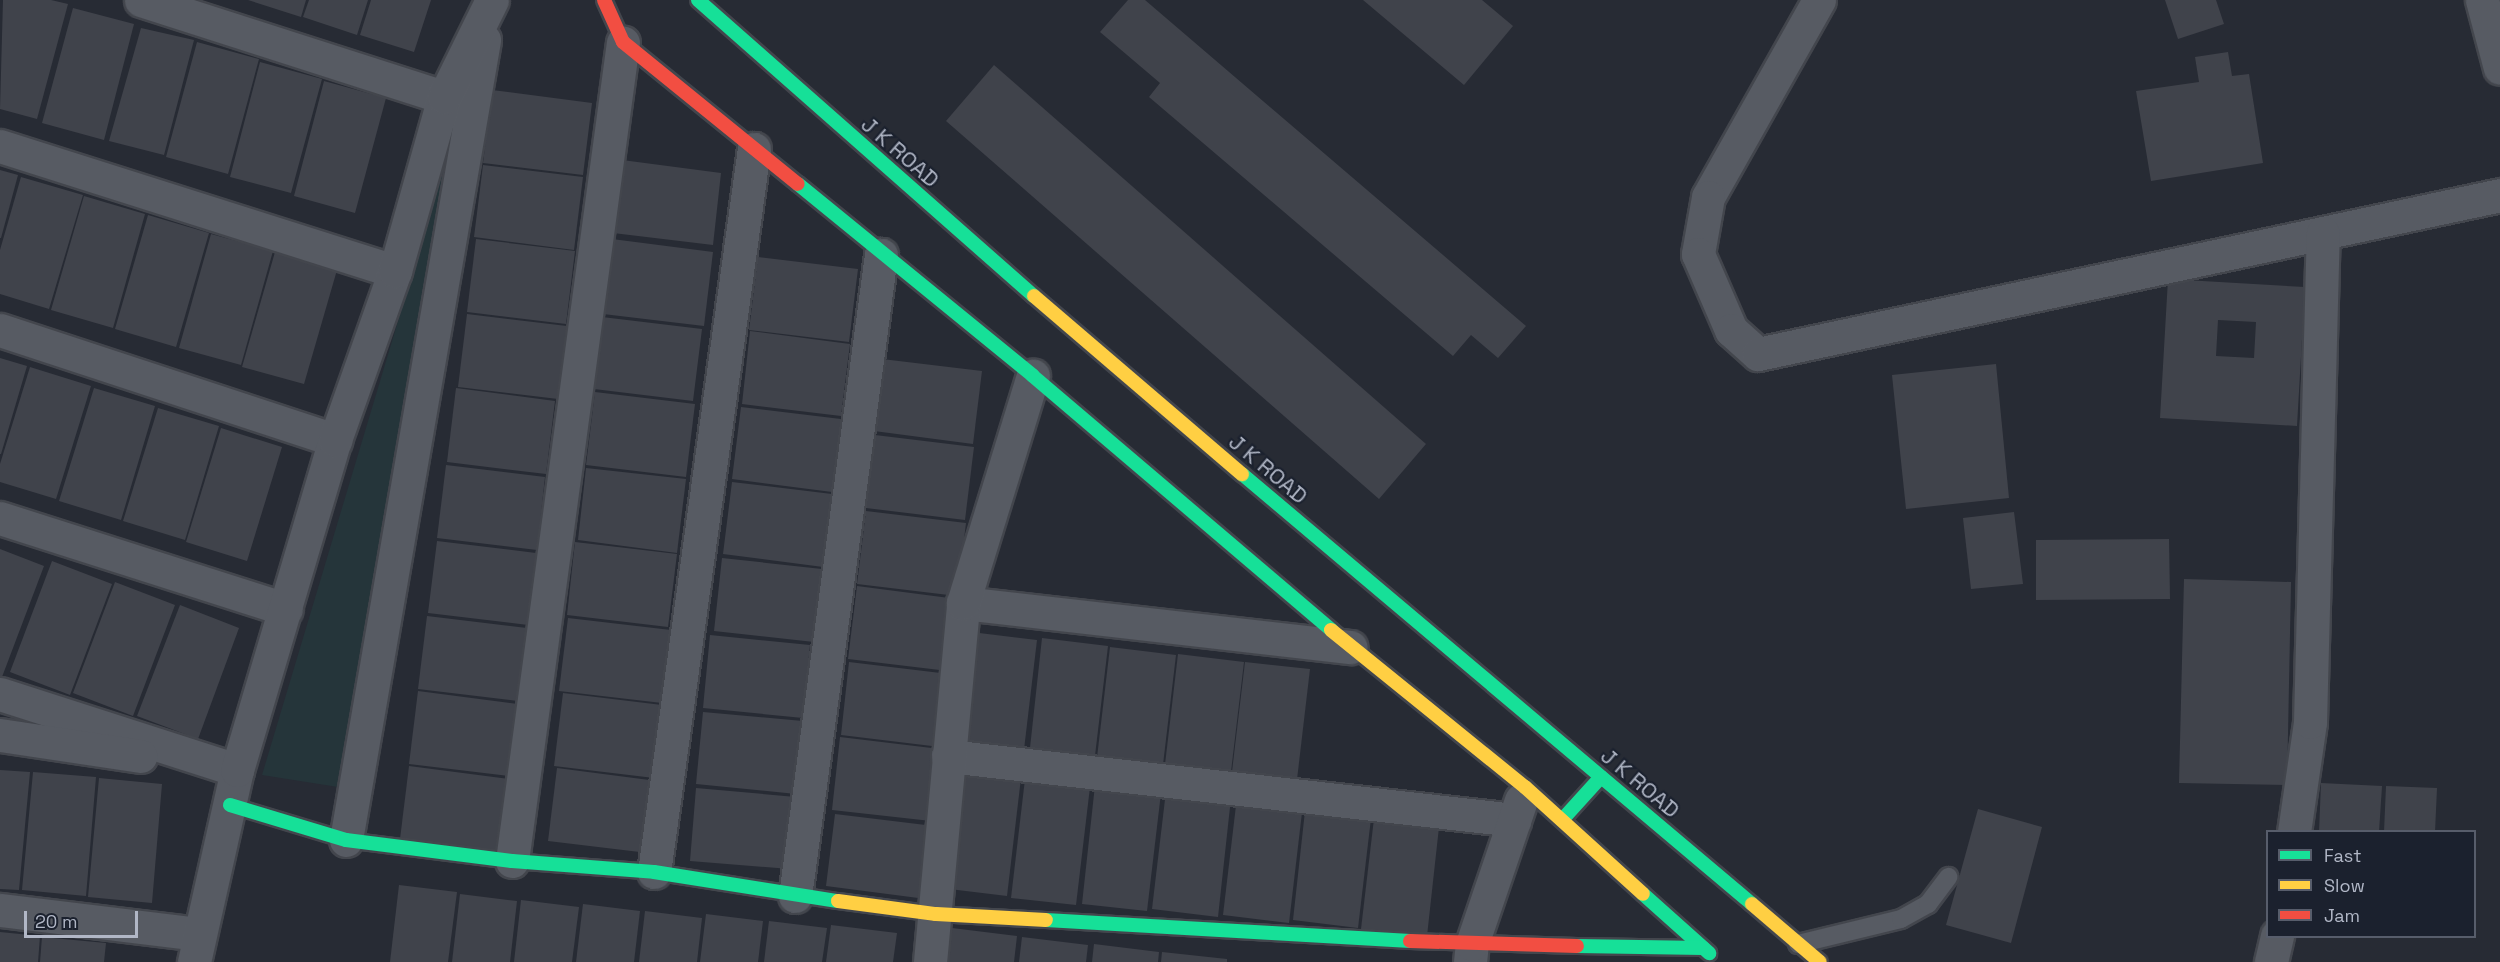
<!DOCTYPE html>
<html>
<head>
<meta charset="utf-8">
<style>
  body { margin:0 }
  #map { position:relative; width:2500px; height:962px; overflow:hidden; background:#272b34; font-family:"Space Grotesk",sans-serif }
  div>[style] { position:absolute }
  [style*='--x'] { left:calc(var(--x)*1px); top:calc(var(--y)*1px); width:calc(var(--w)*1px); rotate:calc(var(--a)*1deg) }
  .green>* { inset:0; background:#25353a }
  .building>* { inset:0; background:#40434b }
  .roads { filter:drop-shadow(2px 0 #43464d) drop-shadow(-2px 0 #43464d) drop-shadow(0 2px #43464d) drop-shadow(0 -2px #43464d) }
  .lane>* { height:18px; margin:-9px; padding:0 9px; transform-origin:9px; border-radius:9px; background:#575b63 }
  .street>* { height:33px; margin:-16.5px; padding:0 16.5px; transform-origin:16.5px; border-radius:16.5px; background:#575b63 }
  .fast>* { height:14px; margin:-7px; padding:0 7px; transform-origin:7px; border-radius:7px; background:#16e098 }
  .slow>* { height:14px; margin:-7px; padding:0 7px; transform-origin:7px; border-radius:7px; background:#ffcf43 }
  .jam>* { height:14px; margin:-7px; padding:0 7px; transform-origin:7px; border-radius:7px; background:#f24e42 }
  span { translate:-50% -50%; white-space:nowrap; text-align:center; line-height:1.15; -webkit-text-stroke:4.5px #1b212e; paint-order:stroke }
  .street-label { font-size:22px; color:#b1b7c6 }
  .legend { position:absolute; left:2266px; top:830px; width:210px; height:108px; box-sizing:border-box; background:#1b212e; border:2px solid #575d6b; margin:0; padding:8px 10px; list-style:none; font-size:18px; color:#b1b7c6 }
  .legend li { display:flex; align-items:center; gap:12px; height:30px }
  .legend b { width:30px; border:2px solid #575d6b }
  .scale { position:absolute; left:24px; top:911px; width:114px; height:27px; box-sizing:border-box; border:3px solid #b1b7c6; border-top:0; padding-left:8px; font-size:18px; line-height:21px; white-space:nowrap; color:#b1b7c6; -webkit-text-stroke:4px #1b212e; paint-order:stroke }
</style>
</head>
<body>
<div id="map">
  <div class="green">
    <div style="clip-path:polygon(455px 131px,338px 787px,262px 775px)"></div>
  </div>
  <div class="building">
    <div style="clip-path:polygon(3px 0,51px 0,68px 4px,37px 119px,0 109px)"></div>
    <div style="clip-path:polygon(248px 0,306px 0,301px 17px)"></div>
    <div style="clip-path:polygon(309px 0,368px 0,357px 35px,303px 17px)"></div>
    <div style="clip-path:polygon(371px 0,431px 0,414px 52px,360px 35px)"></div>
    <div style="clip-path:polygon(1128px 0,1145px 0,1526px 326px,1498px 358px,1471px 335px,1453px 356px,1149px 97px,1160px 83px,1100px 32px)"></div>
    <div style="clip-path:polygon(1363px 0,1482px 0,1513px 26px,1464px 85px)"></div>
    <div style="clip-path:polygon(2165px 0,2216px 0,2224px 24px,2178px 39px)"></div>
    <div style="clip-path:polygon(73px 8px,134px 24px,104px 140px,42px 123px)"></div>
    <div style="clip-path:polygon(141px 28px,194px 40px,164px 155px,109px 141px)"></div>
    <div style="clip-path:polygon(197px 42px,259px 59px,228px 174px,166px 157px)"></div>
    <div style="clip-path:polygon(2228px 52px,2232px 76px,2249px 74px,2263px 163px,2151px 181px,2136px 91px,2199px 82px,2195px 57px)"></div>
    <div style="clip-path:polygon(260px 62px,322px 79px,291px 193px,230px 177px)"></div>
    <div style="clip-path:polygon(994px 65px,1426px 444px,1379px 499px,946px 121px)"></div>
    <div style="clip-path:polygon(324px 81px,386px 98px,355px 213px,294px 196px)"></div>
    <div style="clip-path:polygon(492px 90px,592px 103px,583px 175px,483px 163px)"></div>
    <div style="clip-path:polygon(622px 160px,721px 173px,713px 245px,613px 233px)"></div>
    <div style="clip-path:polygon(483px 165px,583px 177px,574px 250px,474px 237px)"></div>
    <div style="clip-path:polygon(0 170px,18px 175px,1px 238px,0 238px)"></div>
    <div style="clip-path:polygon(21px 177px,83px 195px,49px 309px,0 294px,0 250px)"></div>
    <div style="clip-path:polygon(84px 196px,145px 214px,113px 328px,51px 310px)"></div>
    <div style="clip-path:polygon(148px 215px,209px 233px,176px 347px,115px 329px)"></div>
    <div style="clip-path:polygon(211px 234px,273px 251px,241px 365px,179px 348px)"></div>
    <div style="clip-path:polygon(476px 239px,575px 251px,566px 324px,467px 312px)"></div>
    <div style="clip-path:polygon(612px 239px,713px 252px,704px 326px,603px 314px)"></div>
    <div style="clip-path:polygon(275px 252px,337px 270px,304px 384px,242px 367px)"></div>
    <div style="clip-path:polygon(758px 257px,858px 269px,849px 342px,749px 330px)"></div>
    <div style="clip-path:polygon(evenodd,2168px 279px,2305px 287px,2297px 426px,2160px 418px,2168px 279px,2218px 320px,2256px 322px,2254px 358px,2216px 356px,2218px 320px)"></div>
    <div style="clip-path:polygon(467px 314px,567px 326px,558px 399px,458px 387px)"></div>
    <div style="clip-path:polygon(602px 317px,702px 329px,693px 401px,594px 389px)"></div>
    <div style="clip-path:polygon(750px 331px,850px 344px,841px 416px,742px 404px)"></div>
    <div style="clip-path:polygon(0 358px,27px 366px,1px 454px,0 454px)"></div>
    <div style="clip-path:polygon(882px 359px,982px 371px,973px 444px,874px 431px)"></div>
    <div style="clip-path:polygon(1996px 364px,2009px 498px,1906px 509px,1892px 375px)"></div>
    <div style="clip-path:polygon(30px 367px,91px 386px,56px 499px,0 482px,0 464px)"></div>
    <div style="clip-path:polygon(94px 388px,155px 406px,121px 520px,59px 501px)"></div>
    <div style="clip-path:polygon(456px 388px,555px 401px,546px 474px,447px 462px)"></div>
    <div style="clip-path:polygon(595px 392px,695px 404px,686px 477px,586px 465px)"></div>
    <div style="clip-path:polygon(741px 407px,841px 419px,832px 492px,732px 479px)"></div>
    <div style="clip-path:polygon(158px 408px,219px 426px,185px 540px,123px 521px)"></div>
    <div style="clip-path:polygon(221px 428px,282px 447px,247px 561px,186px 542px)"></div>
    <div style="clip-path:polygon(875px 435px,974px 447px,965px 520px,866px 508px)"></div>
    <div style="clip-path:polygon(446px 465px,545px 477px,537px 550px,437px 538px)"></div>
    <div style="clip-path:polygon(586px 468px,686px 479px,677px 553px,578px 540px)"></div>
    <div style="clip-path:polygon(732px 482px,832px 494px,823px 567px,723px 554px)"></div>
    <div style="clip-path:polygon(866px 511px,966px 523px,957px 596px,857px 584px)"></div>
    <div style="clip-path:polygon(2014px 512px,2023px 584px,1971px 589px,1963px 518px)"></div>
    <div style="clip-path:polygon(2169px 539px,2170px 599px,2036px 600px,2036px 540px)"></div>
    <div style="clip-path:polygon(437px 541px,536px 553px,528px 625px,428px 613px)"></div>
    <div style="clip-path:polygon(575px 542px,677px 554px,668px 627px,567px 615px)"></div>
    <div style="clip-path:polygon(0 549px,44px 566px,2px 677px,0 676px)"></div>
    <div style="clip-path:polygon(722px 558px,822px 569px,814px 642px,714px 631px)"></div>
    <div style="clip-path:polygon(52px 561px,112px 584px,70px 695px,10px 672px)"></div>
    <div style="clip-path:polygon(2184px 579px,2291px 582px,2287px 785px,2179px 783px)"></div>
    <div style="clip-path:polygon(115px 582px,175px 605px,133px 716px,73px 693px)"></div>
    <div style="clip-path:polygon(857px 586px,957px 599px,948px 671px,848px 659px)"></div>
    <div style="clip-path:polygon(180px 605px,239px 628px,198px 739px,137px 716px)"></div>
    <div style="clip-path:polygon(427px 616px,527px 628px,518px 701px,418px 689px)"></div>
    <div style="clip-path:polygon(568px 618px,671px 630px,662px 703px,559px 691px)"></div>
    <div style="clip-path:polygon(971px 632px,1037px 640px,1023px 758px,957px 751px)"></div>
    <div style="clip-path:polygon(710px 635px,810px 645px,803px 718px,703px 708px)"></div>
    <div style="clip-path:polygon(1042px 638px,1108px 646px,1094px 764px,1029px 757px)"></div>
    <div style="clip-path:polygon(1110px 647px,1176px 655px,1162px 773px,1096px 766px)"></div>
    <div style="clip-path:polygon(1178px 654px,1244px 662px,1230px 780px,1164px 773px)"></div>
    <div style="clip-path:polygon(849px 662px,949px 674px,940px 747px,841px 735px)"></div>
    <div style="clip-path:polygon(1245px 662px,1310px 669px,1296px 788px,1231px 780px)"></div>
    <div style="clip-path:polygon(418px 691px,518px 704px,509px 776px,409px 764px)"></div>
    <div style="clip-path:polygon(563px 693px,662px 705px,654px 778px,554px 766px)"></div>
    <div style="clip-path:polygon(703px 712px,803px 721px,796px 794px,696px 784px)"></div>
    <div style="clip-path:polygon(840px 737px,940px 749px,931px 821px,832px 810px)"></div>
    <div style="clip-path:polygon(409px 766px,509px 779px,500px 851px,400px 839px)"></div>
    <div style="clip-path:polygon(557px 768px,657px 781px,648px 853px,548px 841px)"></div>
    <div style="clip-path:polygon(0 770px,30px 772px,19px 890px,0 889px)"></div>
    <div style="clip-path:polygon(955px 770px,1021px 778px,1007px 896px,941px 888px)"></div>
    <div style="clip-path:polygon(33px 772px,96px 777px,86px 896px,22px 890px)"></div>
    <div style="clip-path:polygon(99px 778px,162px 784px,152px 903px,88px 897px)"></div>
    <div style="clip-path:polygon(1025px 779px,1090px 787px,1076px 905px,1011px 898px)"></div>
    <div style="clip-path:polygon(2321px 783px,2382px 786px,2379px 832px,2319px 832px)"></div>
    <div style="clip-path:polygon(1095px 785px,1161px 793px,1147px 911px,1082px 904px)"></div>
    <div style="clip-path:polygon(2386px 786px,2437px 788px,2435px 832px,2384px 832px)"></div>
    <div style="clip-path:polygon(696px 788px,796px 797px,790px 869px,690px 861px)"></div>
    <div style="clip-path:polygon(1166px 791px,1231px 798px,1218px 917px,1152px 909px)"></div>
    <div style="clip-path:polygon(1237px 797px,1303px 804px,1289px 923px,1223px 915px)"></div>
    <div style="clip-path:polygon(1306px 802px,1372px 810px,1358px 928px,1293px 920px)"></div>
    <div style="clip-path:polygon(1978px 809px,2042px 827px,2011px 943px,1946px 925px)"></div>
    <div style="clip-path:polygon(1375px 810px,1440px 818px,1427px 936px,1361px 929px)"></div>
    <div style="clip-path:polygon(835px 814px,934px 826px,926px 899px,826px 886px)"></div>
    <div style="clip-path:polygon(399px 885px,457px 892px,448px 962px,390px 962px)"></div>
    <div style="clip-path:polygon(460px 894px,517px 901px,510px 962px,452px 962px)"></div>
    <div style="clip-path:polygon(521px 900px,579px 907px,572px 962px,514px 962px)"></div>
    <div style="clip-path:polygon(583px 904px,640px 911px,634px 962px,576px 962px)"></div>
    <div style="clip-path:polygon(645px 911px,702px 918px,697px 962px,639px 962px)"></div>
    <div style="clip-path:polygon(706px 914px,763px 921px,758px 962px,700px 962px)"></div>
    <div style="clip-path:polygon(769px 921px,827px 928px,822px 962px,764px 962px)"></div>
    <div style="clip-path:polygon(831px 925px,897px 933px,893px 962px,826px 962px)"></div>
    <div style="clip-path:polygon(952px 928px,1017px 936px,1014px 962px,948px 962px)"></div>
    <div style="clip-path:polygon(0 932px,40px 936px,38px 962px,0 962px)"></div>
    <div style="clip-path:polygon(42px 937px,106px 943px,104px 962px,40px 962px)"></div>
    <div style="clip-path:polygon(1022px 937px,1088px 945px,1086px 962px,1019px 962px)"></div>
    <div style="clip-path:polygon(1094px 944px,1159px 952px,1158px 962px,1092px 962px)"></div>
    <div style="clip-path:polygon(1162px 952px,1227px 959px,1227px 962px,1161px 962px)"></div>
  </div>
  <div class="roads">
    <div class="lane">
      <div style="--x:1798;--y:944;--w:106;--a:-13.6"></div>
      <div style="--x:1901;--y:919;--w:31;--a:-29"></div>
      <div style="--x:1928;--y:904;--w:34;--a:-53"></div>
    </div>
    <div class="street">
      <div style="--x:141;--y:0;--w:318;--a:17.8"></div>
      <div style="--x:1819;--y:0;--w:226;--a:119.4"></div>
      <div style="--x:1708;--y:197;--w:58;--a:100"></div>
      <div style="--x:1698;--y:254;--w:83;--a:66.5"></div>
      <div style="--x:1731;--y:330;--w:36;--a:42"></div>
      <div style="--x:1758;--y:354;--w:759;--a:-12.09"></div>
      <div style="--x:2482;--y:0;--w:70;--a:75.2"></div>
      <div style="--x:0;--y:146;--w:414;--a:17.6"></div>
      <div style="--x:0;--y:330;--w:353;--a:18.2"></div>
      <div style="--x:0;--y:518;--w:300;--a:17.7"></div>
      <div style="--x:963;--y:603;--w:390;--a:6.5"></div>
      <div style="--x:0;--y:694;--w:249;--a:17.8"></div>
      <div style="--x:0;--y:735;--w:142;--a:8.5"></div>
      <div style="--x:948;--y:756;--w:570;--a:6.45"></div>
      <div style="--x:2294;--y:832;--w:111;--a:-81.7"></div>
      <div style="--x:2310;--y:722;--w:489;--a:-88.5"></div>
      <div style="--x:346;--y:840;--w:812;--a:-80.21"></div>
      <div style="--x:512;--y:861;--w:826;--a:-82.28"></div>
      <div style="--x:654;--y:872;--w:730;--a:-82.13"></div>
      <div style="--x:795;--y:896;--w:647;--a:-82.36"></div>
      <div style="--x:0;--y:910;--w:199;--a:6.9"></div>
      <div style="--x:194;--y:962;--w:197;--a:-77.4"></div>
      <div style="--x:237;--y:770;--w:344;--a:-73.5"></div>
      <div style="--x:335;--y:440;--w:179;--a:-70.5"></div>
      <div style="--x:395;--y:271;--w:181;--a:-74.3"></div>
      <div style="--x:444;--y:97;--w:108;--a:-63.7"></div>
      <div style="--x:930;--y:962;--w:361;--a:-84.7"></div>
      <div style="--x:963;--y:603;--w:238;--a:-72.9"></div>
      <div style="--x:1470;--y:962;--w:18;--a:-84"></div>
      <div style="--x:1472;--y:944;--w:152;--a:-71.2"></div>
      <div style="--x:2271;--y:962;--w:27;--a:-77"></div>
    </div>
    <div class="fast">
      <div style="--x:698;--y:0;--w:448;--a:41.4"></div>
      <div style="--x:798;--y:184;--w:303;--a:39.2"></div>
      <div style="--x:1033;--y:376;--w:392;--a:40.4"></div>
      <div style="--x:1242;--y:474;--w:667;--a:40.14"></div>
      <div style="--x:230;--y:805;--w:121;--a:16.8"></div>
      <div style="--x:346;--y:840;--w:167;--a:7.2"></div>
      <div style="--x:512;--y:861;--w:142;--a:4.4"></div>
      <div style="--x:654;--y:872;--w:186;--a:9"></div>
      <div style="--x:1562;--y:820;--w:58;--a:-47.8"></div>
      <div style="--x:1643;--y:894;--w:89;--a:41.8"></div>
      <div style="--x:1046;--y:920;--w:365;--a:3.3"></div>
      <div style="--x:1577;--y:946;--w:126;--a:0.9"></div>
    </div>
    <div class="slow">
      <div style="--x:1034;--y:296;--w:274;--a:40.6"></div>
      <div style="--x:1331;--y:630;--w:250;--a:39"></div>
      <div style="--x:1525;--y:787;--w:159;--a:42.2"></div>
      <div style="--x:838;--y:901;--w:99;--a:7.6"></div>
      <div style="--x:936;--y:914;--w:110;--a:3.1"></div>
      <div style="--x:1752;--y:904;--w:89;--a:40.5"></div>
    </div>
    <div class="jam">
      <div style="--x:604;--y:0;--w:46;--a:65.7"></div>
      <div style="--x:623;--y:42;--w:225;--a:39.1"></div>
      <div style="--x:1410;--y:941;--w:167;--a:1.7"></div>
    </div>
  </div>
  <div class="street-label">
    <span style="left:900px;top:152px;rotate:41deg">J K ROAD</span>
    <span style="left:1268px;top:469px;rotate:40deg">J K ROAD</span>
    <span style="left:1640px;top:783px;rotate:40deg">J K ROAD</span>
  </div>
  <ul class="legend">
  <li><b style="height:8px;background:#16e098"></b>Fast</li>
  <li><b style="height:8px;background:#ffcf43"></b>Slow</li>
  <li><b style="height:8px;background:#f24e42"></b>Jam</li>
  </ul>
  <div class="scale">20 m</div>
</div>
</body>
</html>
